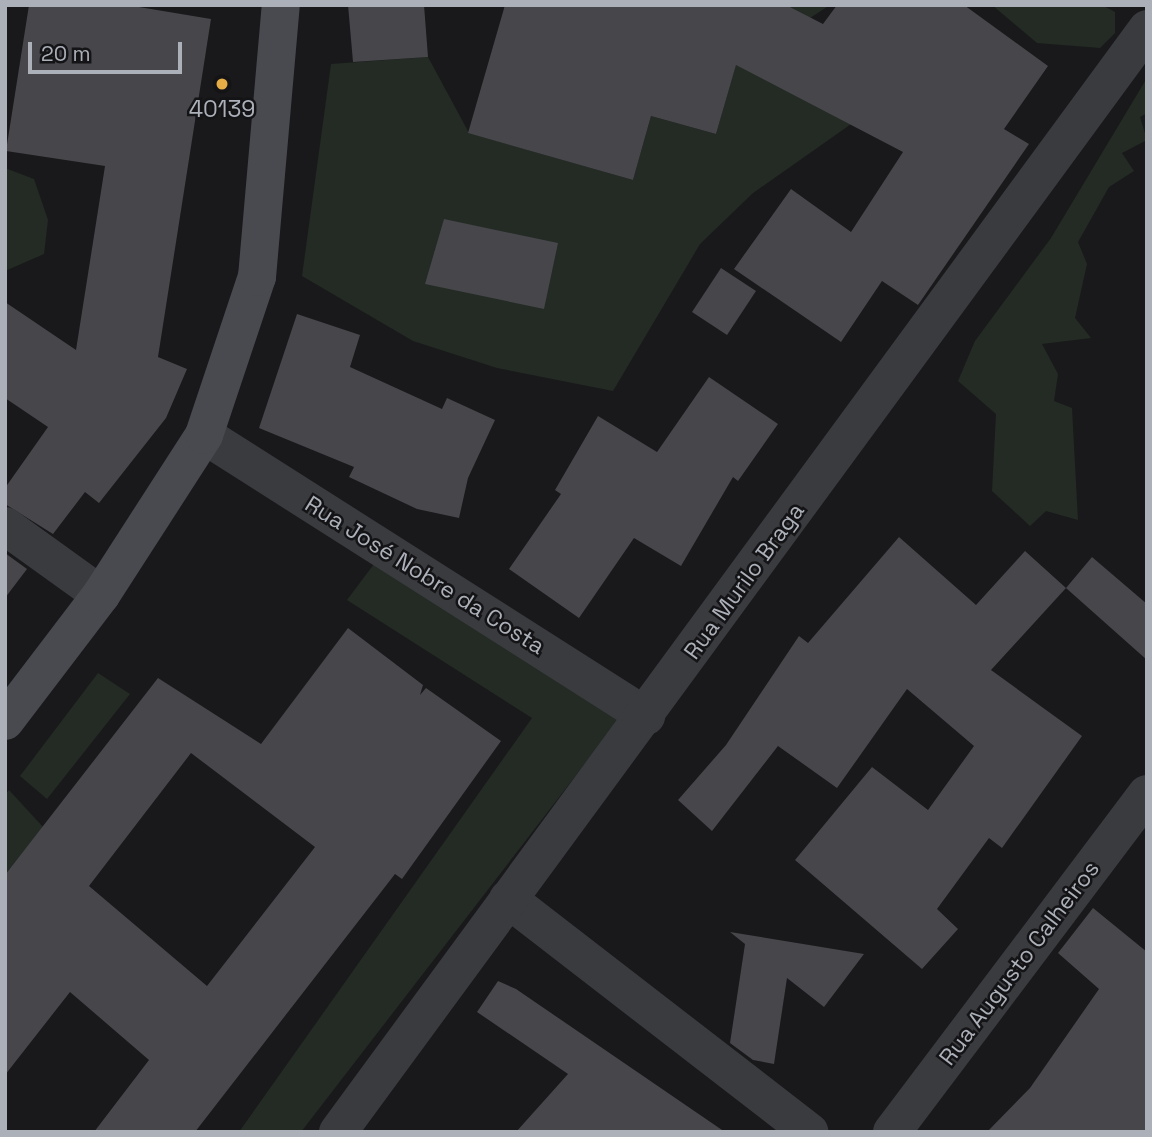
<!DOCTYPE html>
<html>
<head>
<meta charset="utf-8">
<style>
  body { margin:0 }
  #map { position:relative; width:1152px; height:1137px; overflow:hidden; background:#19191b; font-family:"Space Grotesk",sans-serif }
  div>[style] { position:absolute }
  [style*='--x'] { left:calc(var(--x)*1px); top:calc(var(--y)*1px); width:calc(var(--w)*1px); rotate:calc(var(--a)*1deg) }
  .green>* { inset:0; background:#232b24 }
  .building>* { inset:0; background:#46464b }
  .minor>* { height:38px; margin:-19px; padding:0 19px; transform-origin:19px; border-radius:19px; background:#3a3b3f }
  .secondary>* { height:38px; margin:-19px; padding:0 19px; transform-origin:19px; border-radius:19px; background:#484a4f }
  .dots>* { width:19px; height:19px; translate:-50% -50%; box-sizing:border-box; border:4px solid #141416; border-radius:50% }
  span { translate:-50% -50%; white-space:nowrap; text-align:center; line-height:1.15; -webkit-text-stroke:5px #141416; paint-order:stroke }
  .poi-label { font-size:23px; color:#acb0b9 }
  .street-label { font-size:23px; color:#acb0b9 }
  .frame { position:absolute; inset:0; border:7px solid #acb0b9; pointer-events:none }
  .scale { position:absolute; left:28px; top:42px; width:154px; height:32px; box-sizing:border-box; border:4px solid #acb0b9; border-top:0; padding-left:9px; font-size:21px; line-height:24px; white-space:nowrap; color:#acb0b9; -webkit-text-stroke:5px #141416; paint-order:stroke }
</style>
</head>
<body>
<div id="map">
  <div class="green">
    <div style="clip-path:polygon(753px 5px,830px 5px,810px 18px,854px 122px,753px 193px,700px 244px,613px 391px,497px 368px,413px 341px,302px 276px,331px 64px,428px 57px,469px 133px,633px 180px,651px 116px,716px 134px)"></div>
    <div style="clip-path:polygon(992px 5px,1102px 5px,1115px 12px,1115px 33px,1100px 48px,1037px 43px)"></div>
    <div style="clip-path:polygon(1147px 78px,1147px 113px,1140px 117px,1147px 140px,1122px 153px,1134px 171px,1109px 187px,1078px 242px,1087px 264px,1075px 318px,1091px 338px,1042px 344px,1058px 374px,1054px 401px,1072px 408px,1078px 520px,1046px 511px,1030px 526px,992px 491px,996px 414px,958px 381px,975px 341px,1051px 238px)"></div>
    <div style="clip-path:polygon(5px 168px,34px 179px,48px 220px,44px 254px,5px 271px)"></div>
    <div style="clip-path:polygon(377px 560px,624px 713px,301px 1132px,239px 1132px,532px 718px,347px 600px)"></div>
    <div style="clip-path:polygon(98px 673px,130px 694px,47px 799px,20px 776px)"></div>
    <div style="clip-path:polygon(9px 790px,43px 827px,5px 875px,5px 795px)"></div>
  </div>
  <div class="building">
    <div style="clip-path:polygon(29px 5px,127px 5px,211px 19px,158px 357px,187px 369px,166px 418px,99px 503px,85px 492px,53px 534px,5px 504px,5px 488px,48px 427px,5px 398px,5px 302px,76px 350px,105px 166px,6px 151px)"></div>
    <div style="clip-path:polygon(348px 5px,424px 5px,428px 57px,353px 62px)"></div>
    <div style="clip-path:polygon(505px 5px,786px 5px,823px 24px,837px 5px,964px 5px,1048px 66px,1004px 129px,1029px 144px,918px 305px,882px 281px,841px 342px,734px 269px,791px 189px,851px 232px,903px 152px,736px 65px,716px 134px,651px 116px,633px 180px,468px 133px)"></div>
    <div style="clip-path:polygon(444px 219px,558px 243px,544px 309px,425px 284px)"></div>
    <div style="clip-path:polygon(721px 268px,756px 291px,727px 335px,692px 312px)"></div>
    <div style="clip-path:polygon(297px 314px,360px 335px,350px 367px,442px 409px,447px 398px,495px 420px,468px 478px,459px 518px,417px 509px,349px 477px,354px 467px,259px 428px)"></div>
    <div style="clip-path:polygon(709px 377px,778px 424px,738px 481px,733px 477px,681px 566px,634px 538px,579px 618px,509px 569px,561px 494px,555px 490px,598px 416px,657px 452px)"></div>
    <div style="clip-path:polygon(899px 537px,976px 605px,1025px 551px,1066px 588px,991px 670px,1082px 736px,1002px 848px,989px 838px,937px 909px,958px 929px,922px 969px,795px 860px,872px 767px,928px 810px,974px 746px,907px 689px,837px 788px,778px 746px,712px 831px,678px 800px,726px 745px,799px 636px,808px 643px)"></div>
    <div style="clip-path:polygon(5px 553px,27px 569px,5px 598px)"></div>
    <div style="clip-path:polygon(1092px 557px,1147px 604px,1147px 660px,1066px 588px)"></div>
    <div style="clip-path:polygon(evenodd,348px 628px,423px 685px,420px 695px,426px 688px,501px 741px,402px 879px,395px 874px,195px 1132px,94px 1132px,149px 1060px,70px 992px,5px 1075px,5px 875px,158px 678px,261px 744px,348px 628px,191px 753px,315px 847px,207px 986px,89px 886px,191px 753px)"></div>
    <div style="clip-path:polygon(1093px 908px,1147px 952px,1147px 1132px,987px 1132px,1030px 1088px,1099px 989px,1058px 953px)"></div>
    <div style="clip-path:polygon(730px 932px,864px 954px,824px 1007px,787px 978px,774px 1064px,753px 1060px,730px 1043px,745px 944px)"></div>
    <div style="clip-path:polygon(498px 981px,516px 989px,725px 1132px,516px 1132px,568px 1074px,477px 1012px)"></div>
  </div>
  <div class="minor">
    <div style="--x:204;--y:435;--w:524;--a:32.45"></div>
    <div style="--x:5;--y:526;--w:118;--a:35.7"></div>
    <div style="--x:508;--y:899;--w:381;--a:37.7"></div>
    <div style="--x:338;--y:1132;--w:1368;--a:-53.74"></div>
    <div style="--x:892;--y:1132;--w:423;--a:-53"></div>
  </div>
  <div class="secondary">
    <div style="--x:5;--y:721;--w:158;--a:-52.7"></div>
    <div style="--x:101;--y:595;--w:190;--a:-57.2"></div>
    <div style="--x:204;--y:435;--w:167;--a:-71.5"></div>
    <div style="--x:257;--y:277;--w:273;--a:-85"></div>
  </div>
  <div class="dots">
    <div style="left:222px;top:84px;background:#e6ac46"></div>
  </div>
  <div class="poi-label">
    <span style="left:222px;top:109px">40139</span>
  </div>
  <div class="street-label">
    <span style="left:425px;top:575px;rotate:32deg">Rua José Nobre da Costa</span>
    <span style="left:744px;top:581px;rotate:-54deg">Rua Murilo Braga</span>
    <span style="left:1019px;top:963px;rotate:-53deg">Rua Augusto Calheiros</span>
  </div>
  <div class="frame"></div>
  <div class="scale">20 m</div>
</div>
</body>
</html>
